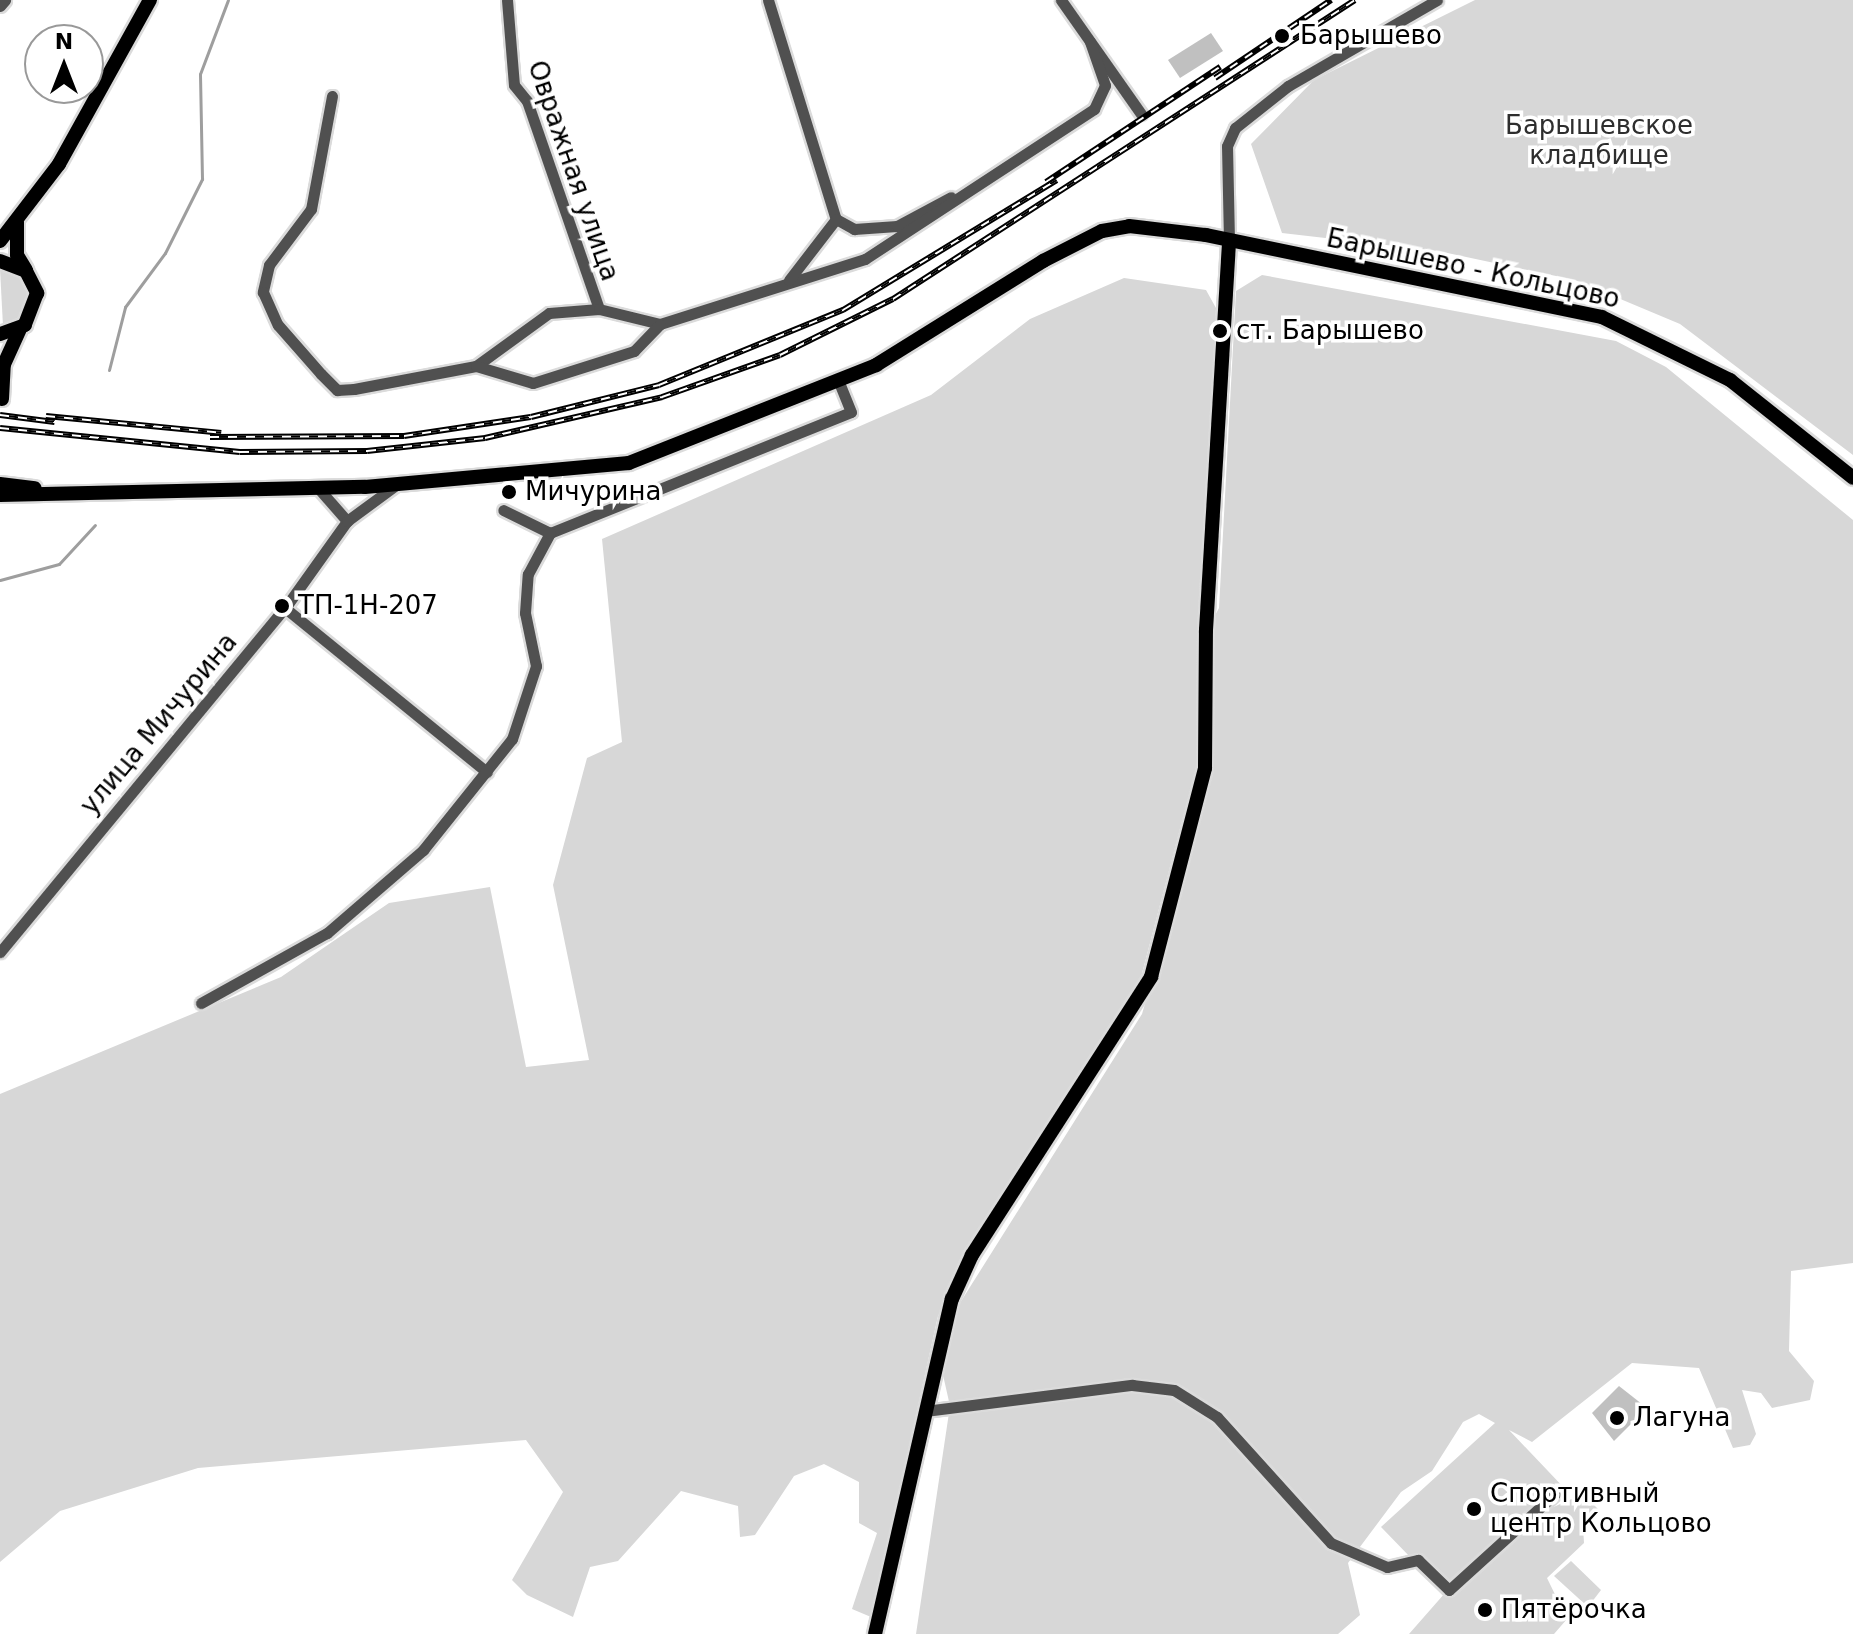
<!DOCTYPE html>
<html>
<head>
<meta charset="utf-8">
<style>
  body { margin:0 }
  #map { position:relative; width:1853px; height:1634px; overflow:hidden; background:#fff; font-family:"DejaVu Sans",sans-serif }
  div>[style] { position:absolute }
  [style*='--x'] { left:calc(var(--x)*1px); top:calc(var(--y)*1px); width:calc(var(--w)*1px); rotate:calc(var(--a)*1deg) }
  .green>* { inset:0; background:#d7d7d7 }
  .stream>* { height:3px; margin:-1.5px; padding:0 1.5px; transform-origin:1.5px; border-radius:1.5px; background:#9e9e9e }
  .building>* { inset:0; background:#c0c0c0 }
  .roads { filter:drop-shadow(2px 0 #dbdbdb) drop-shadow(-2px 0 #dbdbdb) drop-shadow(0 2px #dbdbdb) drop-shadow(0 -2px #dbdbdb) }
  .minor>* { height:11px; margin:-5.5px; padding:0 5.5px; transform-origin:5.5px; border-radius:5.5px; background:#505050 }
  .major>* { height:14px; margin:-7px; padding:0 7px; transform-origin:7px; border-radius:7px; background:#000 }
  .rail>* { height:6px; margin-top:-3px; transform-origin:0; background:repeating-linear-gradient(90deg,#fff 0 9px,#000 0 18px); box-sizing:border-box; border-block:2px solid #000 }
  .dots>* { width:22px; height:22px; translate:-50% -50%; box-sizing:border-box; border:4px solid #fff; border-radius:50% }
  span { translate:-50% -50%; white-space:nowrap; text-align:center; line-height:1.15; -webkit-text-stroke:7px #fff; paint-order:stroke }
  .poi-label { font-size:26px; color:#000 }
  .left { translate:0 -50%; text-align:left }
  .park-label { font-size:26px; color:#2e2e2e }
  .street-label { font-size:26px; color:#000 }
  .north { position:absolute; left:24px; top:24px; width:80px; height:80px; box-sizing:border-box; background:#fff; border:2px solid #999; border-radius:50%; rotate:0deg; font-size:22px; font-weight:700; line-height:32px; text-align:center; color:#000 }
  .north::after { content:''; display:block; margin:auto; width:28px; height:36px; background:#000; clip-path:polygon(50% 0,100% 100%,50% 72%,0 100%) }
</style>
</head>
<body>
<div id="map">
  <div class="green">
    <div style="clip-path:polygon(1475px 0,1853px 0,1853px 455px,1680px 324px,1575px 280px,1438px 251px,1282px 233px,1251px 144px,1314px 80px)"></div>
    <div style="clip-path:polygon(0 269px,20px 277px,29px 294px,19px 319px,3px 326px)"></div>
    <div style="clip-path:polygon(1262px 275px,1616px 341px,1666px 367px,1853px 520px,1853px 1263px,1791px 1271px,1789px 1351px,1814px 1381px,1810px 1400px,1772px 1408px,1761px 1393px,1742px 1390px,1756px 1434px,1750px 1445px,1733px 1448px,1699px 1368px,1632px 1363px,1532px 1442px,1509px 1430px,1567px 1491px,1549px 1509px,1583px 1494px,1600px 1511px,1597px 1517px,1582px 1511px,1584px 1543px,1547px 1578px,1567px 1619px,1554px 1634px,1409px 1634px,1445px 1593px,1381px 1527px,1495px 1423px,1479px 1414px,1463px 1422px,1432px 1471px,1401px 1492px,1348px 1563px,1360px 1615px,1338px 1634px,916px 1634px,950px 1406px,943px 1375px,958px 1306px,1142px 1014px,1214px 766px,1212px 621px,1219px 608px,1236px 291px)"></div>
    <div style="clip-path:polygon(1124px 278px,1206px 290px,1216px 308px,1197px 764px,1139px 985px,1011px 1181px,938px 1316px,871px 1617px,852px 1609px,877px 1533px,859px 1523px,859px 1482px,824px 1464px,794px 1476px,755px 1535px,740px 1537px,738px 1506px,681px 1491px,618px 1561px,590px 1567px,573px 1617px,527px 1595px,512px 1580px,563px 1492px,526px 1440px,198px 1468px,60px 1511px,0 1562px,0 1094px,281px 977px,389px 903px,490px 887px,526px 1067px,589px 1060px,553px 885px,587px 758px,622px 742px,602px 539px,931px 395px,1030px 319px)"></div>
    <div style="clip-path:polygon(1571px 1561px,1601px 1590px,1588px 1607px,1554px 1576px)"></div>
  </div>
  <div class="stream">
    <div style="--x:109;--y:370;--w:65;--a:-75.7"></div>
    <div style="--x:125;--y:307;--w:67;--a:-53.5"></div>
    <div style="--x:165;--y:253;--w:83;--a:-63.4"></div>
    <div style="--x:202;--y:179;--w:105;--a:-91.1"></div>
    <div style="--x:200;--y:74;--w:79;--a:-69.3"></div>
    <div style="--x:0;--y:580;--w:61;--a:-15.2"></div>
    <div style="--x:59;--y:564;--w:53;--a:-47.3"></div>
  </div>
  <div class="building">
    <div style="clip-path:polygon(1211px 33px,1223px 51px,1180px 78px,1168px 60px)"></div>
    <div style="clip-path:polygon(1619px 1386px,1647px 1408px,1614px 1441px,1592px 1413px)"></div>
  </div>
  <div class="roads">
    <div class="minor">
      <div style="--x:507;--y:0;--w:85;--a:85.3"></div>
      <div style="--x:514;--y:85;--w:21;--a:51"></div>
      <div style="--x:527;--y:101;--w:220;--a:70.9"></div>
      <div style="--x:768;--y:0;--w:229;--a:72.8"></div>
      <div style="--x:836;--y:219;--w:21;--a:29"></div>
      <div style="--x:854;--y:229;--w:43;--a:-4"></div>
      <div style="--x:897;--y:226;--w:61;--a:-28.2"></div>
      <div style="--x:1061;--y:0;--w:139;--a:54.9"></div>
      <div style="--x:0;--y:6;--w:8;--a:-50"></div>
      <div style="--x:332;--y:96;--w:115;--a:100.5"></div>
      <div style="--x:311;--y:209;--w:70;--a:126.9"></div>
      <div style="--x:269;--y:265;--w:28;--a:103"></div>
      <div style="--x:263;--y:292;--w:36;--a:66"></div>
      <div style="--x:278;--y:325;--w:65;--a:48.7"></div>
      <div style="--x:321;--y:374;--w:23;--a:45"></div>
      <div style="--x:337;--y:390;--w:17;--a:-3"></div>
      <div style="--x:354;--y:389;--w:124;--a:-10.7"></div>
      <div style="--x:476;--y:366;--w:90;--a:-36"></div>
      <div style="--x:549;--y:313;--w:50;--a:-4.6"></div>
      <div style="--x:599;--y:309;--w:63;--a:13.8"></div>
      <div style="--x:660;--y:324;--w:215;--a:-17.6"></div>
      <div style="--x:865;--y:259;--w:274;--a:-33.2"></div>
      <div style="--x:1094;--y:109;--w:26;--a:-65"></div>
      <div style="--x:1105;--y:85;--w:46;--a:-109.2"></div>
      <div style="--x:1229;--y:241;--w:95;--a:-91.2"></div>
      <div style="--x:1227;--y:146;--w:20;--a:-66"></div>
      <div style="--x:1235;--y:128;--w:68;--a:-38.4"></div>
      <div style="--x:1288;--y:86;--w:172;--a:-30"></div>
      <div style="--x:789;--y:280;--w:77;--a:-52.4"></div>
      <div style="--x:476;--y:366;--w:59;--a:16.6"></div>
      <div style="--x:533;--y:383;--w:106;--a:-17.6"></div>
      <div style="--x:634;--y:351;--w:37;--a:-46"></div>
      <div style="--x:319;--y:489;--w:43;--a:48.8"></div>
      <div style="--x:550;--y:533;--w:324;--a:-21.9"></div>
      <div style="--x:851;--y:412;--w:31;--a:-112"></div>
      <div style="--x:285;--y:608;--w:260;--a:39.1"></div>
      <div style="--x:0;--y:952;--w:447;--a:-50.4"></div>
      <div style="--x:285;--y:608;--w:107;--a:-54.5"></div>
      <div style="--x:347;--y:521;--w:61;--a:-36.3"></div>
      <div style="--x:201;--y:1003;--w:144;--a:-29.1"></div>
      <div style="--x:327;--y:933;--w:127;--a:-40.8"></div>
      <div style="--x:423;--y:850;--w:142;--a:-51.3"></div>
      <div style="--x:512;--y:739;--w:77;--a:-71.8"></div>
      <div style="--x:536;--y:666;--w:54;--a:-101.7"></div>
      <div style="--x:525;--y:613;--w:39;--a:-86"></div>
      <div style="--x:528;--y:574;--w:47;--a:-61.8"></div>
      <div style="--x:550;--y:533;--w:52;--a:-153.9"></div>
      <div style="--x:925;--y:1411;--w:209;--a:-7.2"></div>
      <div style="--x:1132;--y:1385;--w:42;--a:6.8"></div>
      <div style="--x:1174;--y:1390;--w:51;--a:32.1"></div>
      <div style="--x:1217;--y:1417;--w:170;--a:47.9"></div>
      <div style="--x:1331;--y:1543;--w:61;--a:23.2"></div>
      <div style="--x:1387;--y:1567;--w:32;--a:-13"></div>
      <div style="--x:1418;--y:1560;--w:43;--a:44.1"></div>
      <div style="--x:1449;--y:1590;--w:143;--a:-42.2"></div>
    </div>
    <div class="major">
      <div style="--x:17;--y:222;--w:33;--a:90"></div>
      <div style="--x:17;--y:255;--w:17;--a:59"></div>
      <div style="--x:0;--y:241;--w:97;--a:-52.5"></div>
      <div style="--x:59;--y:164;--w:188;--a:-61"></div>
      <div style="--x:0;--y:261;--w:28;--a:21"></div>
      <div style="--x:26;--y:271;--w:25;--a:63"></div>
      <div style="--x:37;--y:293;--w:34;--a:111"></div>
      <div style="--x:25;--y:325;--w:27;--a:160"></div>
      <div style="--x:0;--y:373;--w:48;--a:-65.6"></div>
      <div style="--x:2;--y:399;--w:36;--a:-87"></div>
      <div style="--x:0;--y:484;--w:35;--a:7"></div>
      <div style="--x:0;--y:495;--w:365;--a:-1.3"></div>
      <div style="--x:365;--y:487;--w:265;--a:-5.2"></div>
      <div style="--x:629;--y:463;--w:266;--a:-21.6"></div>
      <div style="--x:876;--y:365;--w:197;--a:-31.9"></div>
      <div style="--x:1043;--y:261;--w:66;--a:-27"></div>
      <div style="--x:1102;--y:231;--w:27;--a:-10"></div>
      <div style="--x:1129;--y:226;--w:78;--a:6.7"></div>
      <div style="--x:1206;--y:235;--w:404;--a:11.7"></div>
      <div style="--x:1602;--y:317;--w:143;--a:26.2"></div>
      <div style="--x:1730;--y:380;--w:157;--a:38.5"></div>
      <div style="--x:875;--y:1634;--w:344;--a:-77.1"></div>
      <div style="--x:952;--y:1299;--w:48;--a:-65.6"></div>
      <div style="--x:972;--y:1255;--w:331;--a:-57.2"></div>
      <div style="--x:1151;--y:977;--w:216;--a:-75.5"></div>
      <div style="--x:1205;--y:768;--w:138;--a:-89.6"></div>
      <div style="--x:1206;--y:630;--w:390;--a:-86.6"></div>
    </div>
  </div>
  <div class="rail">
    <div style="--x:1215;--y:78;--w:140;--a:-33.9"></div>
    <div style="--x:1046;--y:182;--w:209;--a:-33.5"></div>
    <div style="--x:0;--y:415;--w:55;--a:7.3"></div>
    <div style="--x:46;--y:416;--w:176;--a:5.5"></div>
    <div style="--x:0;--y:428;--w:241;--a:5.7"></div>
    <div style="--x:240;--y:452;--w:127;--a:-0.5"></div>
    <div style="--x:367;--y:451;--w:119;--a:-6.3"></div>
    <div style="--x:485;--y:438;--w:182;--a:-13"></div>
    <div style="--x:662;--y:397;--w:125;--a:-19.6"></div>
    <div style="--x:780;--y:355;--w:126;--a:-26.4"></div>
    <div style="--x:893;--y:299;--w:550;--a:-32.91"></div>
    <div style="--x:210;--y:437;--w:194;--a:-0.3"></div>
    <div style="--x:404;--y:436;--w:128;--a:-8.5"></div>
    <div style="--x:531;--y:417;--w:132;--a:-14"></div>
    <div style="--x:659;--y:385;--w:199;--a:-22.2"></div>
    <div style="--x:843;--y:310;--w:250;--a:-31.3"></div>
  </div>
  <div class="dots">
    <div style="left:1282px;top:36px;background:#000"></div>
    <div style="left:1220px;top:331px;background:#000"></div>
    <div style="left:509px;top:492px;background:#000"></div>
    <div style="left:282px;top:606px;background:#000"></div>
    <div style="left:1617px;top:1418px;background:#000"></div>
    <div style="left:1474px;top:1509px;background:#000"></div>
    <div style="left:1485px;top:1610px;background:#000"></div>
  </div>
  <div class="poi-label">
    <span class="left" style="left:1300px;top:36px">Барышево</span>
    <span class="left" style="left:1236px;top:331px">ст. Барышево</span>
    <span class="left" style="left:525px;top:492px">Мичурина</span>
    <span class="left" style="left:298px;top:606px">ТП-1Н-207</span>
    <span class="left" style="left:1633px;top:1418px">Лагуна</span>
    <span class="left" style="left:1490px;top:1509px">Спортивный<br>центр Кольцово</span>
    <span class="left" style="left:1501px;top:1610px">Пятёрочка</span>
  </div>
  <div class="park-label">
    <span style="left:1599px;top:141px">Барышевское<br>кладбище</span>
  </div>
  <div class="street-label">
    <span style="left:573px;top:171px;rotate:71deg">Овражная улица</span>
    <span style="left:1473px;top:269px;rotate:12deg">Барышево - Кольцово</span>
    <span style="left:159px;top:724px;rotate:-50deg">улица Мичурина</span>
  </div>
  <div class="north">N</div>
</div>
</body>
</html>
